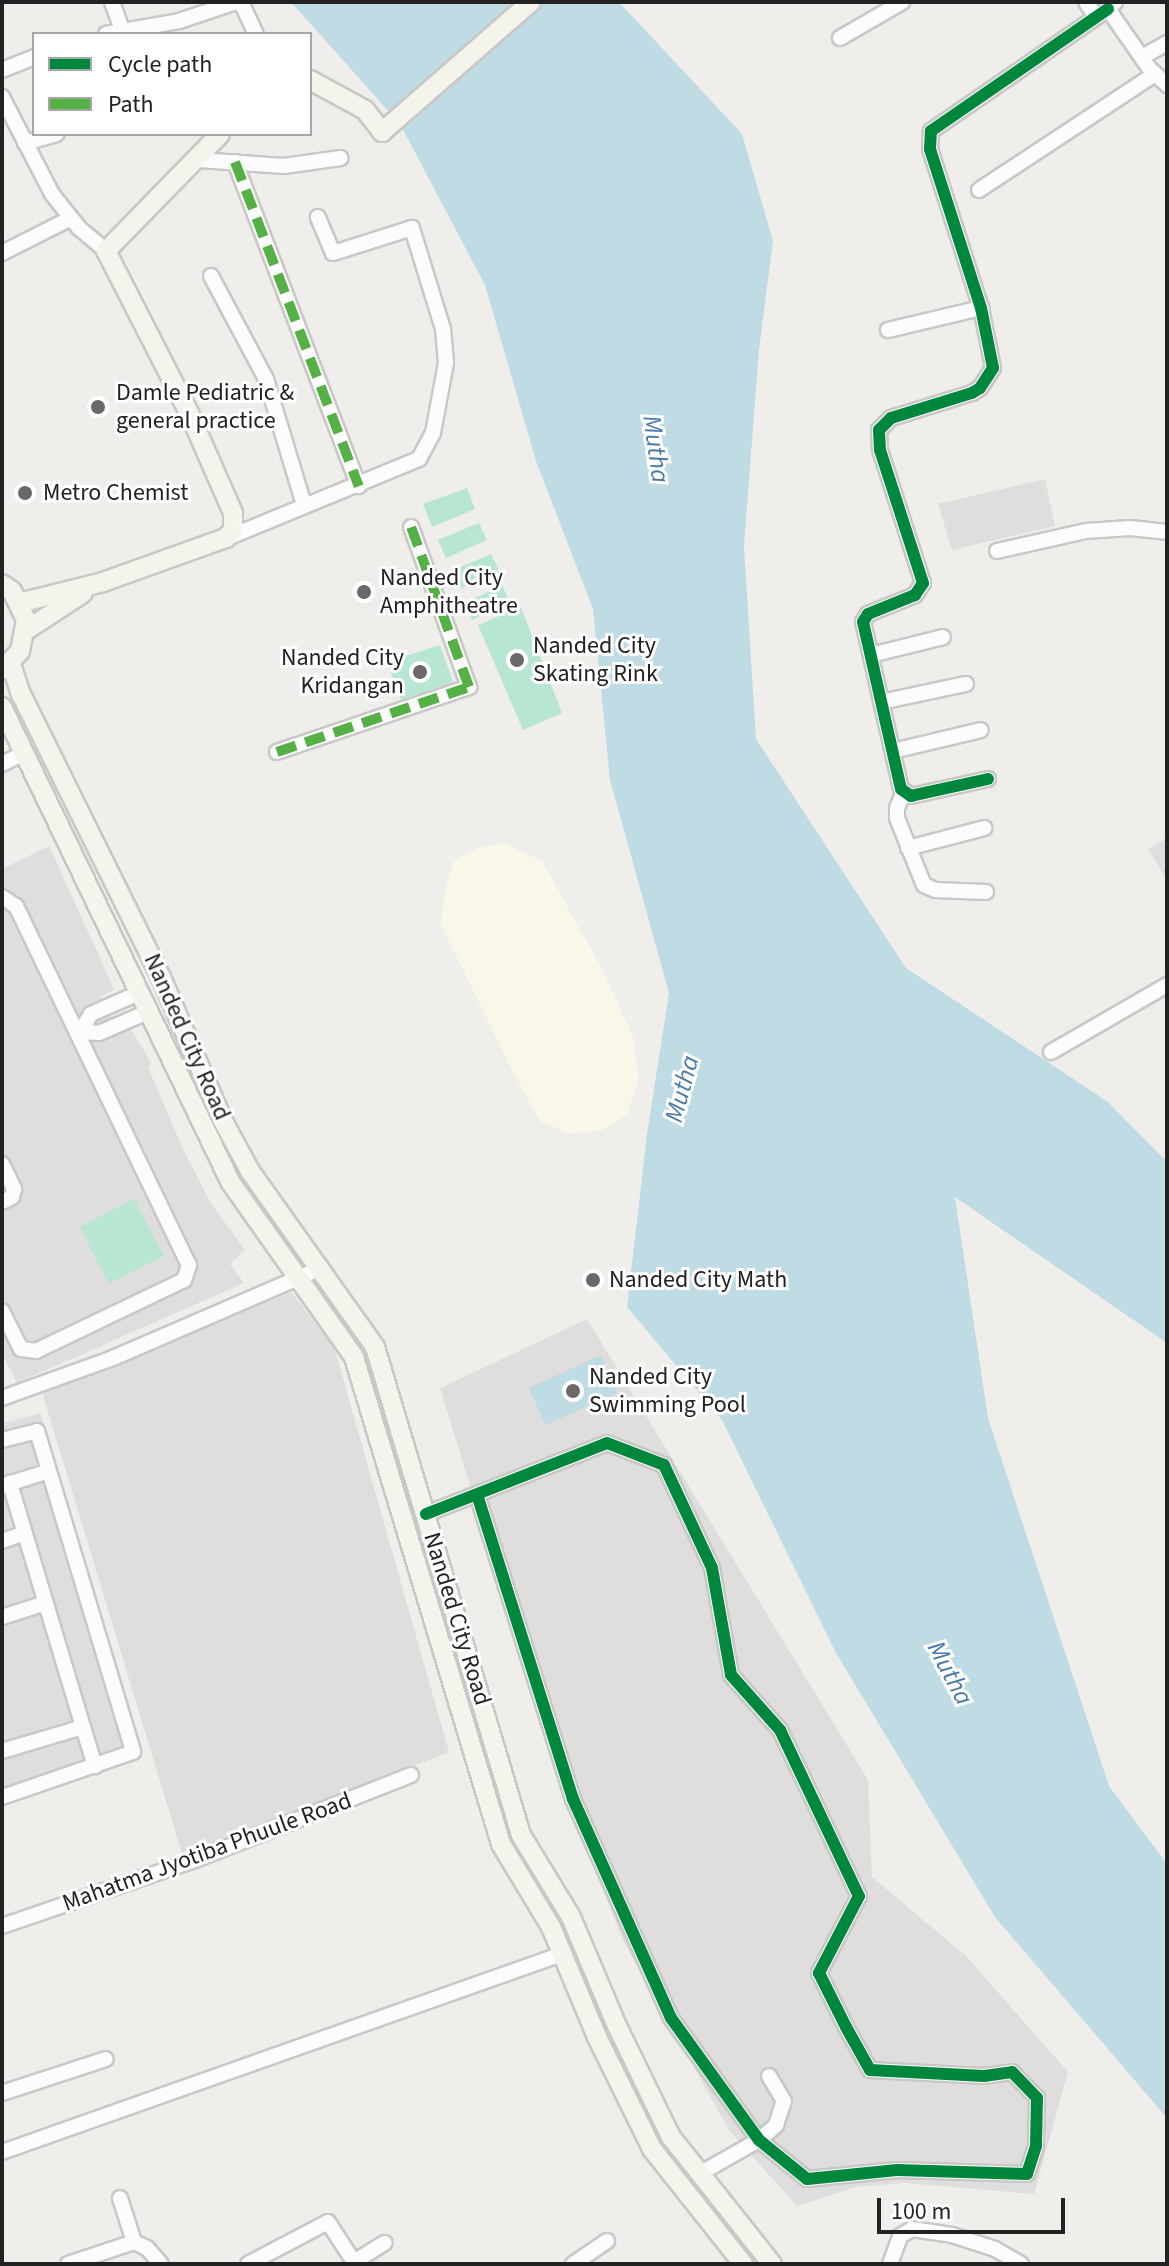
<!DOCTYPE html>
<html>
<head>
<meta charset="utf-8">
<style>
  body { margin:0 }
  #map { position:relative; width:1169px; height:2266px; overflow:hidden; background:#f0eeeb; font-family:"Source Sans 3",sans-serif }
  div>[style] { position:absolute }
  [style*='--x'] { left:calc(var(--x)*1px); top:calc(var(--y)*1px); width:calc(var(--w)*1px); rotate:calc(var(--a)*1deg) }
  .residential>* { inset:0; background:#dfdedc }
  .education>* { inset:0; background:#f8f7e8 }
  .pitch>* { inset:0; background:#b7e6d2 }
  .water>* { inset:0; background:#bfdbe3 }
  .roads { filter:drop-shadow(2px 0 #c9c8c7) drop-shadow(-2px 0 #c9c8c7) drop-shadow(0 2px #c9c8c7) drop-shadow(0 -2px #c9c8c7) }
  .street>* { height:14px; margin:-7px; padding:0 7px; transform-origin:7px; border-radius:7px; background:#fdfcfc }
  .secondary>* { height:18px; margin:-9px; padding:0 9px; transform-origin:9px; border-radius:9px; background:#f4f4ed }
  .quiet>* { height:10px; margin-top:-5px; transform-origin:0; background:repeating-linear-gradient(90deg,#55b145 0 20px,transparent 0 30px) }
  .cycleway>* { height:12px; margin:-6px; padding:0 6px; transform-origin:6px; border-radius:6px; background:#00873e }
  .dots>* { width:22px; height:22px; translate:-50% -50%; box-sizing:border-box; border:4px solid #fff; border-radius:50% }
  span { translate:-50% -50%; white-space:nowrap; text-align:center; line-height:1.15; -webkit-text-stroke:6px #fff; paint-order:stroke }
  .poi-label { font-size:24px; color:#222 }
  .left { translate:0 -50%; text-align:left }
  .right { translate:-100% -50%; text-align:right }
  .street-label { font-size:24px; color:#222 }
  .water-label { font-size:26px; color:#4a7aab; font-style:italic }
  .frame { position:absolute; inset:0; border:4px solid #222; pointer-events:none }
  .legend { position:absolute; left:32px; top:32px; width:280px; height:104px; box-sizing:border-box; background:#fff; border:2px solid #a7a7a7; margin:0; padding:10px 14px; list-style:none; font-size:24px; color:#222 }
  .legend li { display:flex; align-items:center; gap:16px; height:40px }
  .legend b { width:40px; border:2px solid #a7a7a7 }
  .scale { position:absolute; left:877px; top:2198px; width:188px; height:36px; box-sizing:border-box; border:4px solid #222; border-top:0; padding-left:10px; font-size:24px; line-height:28px; white-space:nowrap; color:#222; -webkit-text-stroke:6px #fff; paint-order:stroke }
</style>
</head>
<body>
<div id="map">
  <div class="residential">
    <div style="clip-path:polygon(1045px 479px,1055px 526px,952px 550px,938px 504px)"></div>
    <div style="clip-path:polygon(1167px 838px,1167px 880px,1148px 849px)"></div>
    <div style="clip-path:polygon(49px 846px,114px 989px,101px 997px,118px 1031px,130px 1027px,151px 1063px,148px 1067px,183px 1149px,210px 1202px,245px 1250px,230px 1264px,244px 1283px,17px 1383px,2px 1353px,2px 869px)"></div>
    <div style="clip-path:polygon(291px 1292px,334px 1347px,449px 1752px,183px 1857px,42px 1392px)"></div>
    <div style="clip-path:polygon(587px 1319px,868px 1780px,872px 1877px,966px 1956px,1068px 2072px,1034px 2194px,905px 2183px,856px 2187px,797px 2206px,729px 2130px,622px 1939px,554px 1759px,440px 1388px)"></div>
    <div style="clip-path:polygon(40px 1413px,141px 1758px,2px 1801px,2px 1424px)"></div>
  </div>
  <div class="education">
    <div style="clip-path:polygon(505px 844px,542px 861px,601px 967px,633px 1036px,639px 1081px,627px 1114px,603px 1130px,570px 1134px,540px 1121px,510px 1067px,441px 924px,445px 891px,454px 861px,481px 847px)"></div>
  </div>
  <div class="pitch">
    <div style="clip-path:polygon(467px 488px,475px 509px,432px 527px,423px 504px)"></div>
    <div style="clip-path:polygon(479px 523px,487px 540px,446px 558px,438px 540px)"></div>
    <div style="clip-path:polygon(491px 554px,500px 572px,459px 589px,451px 571px)"></div>
    <div style="clip-path:polygon(503px 586px,509px 603px,472px 620px,465px 602px)"></div>
    <div style="clip-path:polygon(521px 607px,562px 713px,523px 730px,478px 625px)"></div>
    <div style="clip-path:polygon(440px 645px,453px 682px,401px 700px,387px 662px)"></div>
    <div style="clip-path:polygon(134px 1199px,164px 1256px,109px 1284px,80px 1227px)"></div>
  </div>
  <div class="water">
    <div style="clip-path:polygon(291px 2px,619px 2px,742px 134px,773px 241px,759px 350px,744px 546px,756px 739px,906px 968px,1108px 1102px,1167px 1162px,1167px 1343px,955px 1197px,988px 1418px,1109px 1786px,1167px 1864px,1167px 2118px,995px 1917px,836px 1653px,722px 1420px,627px 1307px,647px 1134px,669px 993px,610px 780px,593px 609px,536px 461px,485px 285px,400px 124px)"></div>
    <div style="clip-path:polygon(601px 1355px,617px 1393px,545px 1425px,529px 1388px)"></div>
  </div>
  <div class="roads">
    <div class="street">
      <div style="--x:112;--y:2;--w:30;--a:70"></div>
      <div style="--x:241;--y:2;--w:35;--a:65"></div>
      <div style="--x:1086;--y:2;--w:18;--a:56"></div>
      <div style="--x:1115;--y:2;--w:10;--a:135"></div>
      <div style="--x:1108;--y:9;--w:72;--a:55.2"></div>
      <div style="--x:1149;--y:68;--w:25;--a:43"></div>
      <div style="--x:106;--y:34;--w:74;--a:-10.1"></div>
      <div style="--x:179;--y:21;--w:60;--a:-18.4"></div>
      <div style="--x:840;--y:38;--w:72;--a:-30.1"></div>
      <div style="--x:1142;--y:57;--w:29;--a:-29"></div>
      <div style="--x:2;--y:70;--w:35;--a:-22"></div>
      <div style="--x:2;--y:97;--w:109;--a:62.7"></div>
      <div style="--x:52;--y:194;--w:43;--a:51.5"></div>
      <div style="--x:79;--y:228;--w:35;--a:40"></div>
      <div style="--x:25;--y:143;--w:33;--a:-16"></div>
      <div style="--x:199;--y:160;--w:85;--a:4"></div>
      <div style="--x:284;--y:166;--w:57;--a:-8.1"></div>
      <div style="--x:235;--y:162;--w:347;--a:69.1"></div>
      <div style="--x:979;--y:190;--w:211;--a:-33.4"></div>
      <div style="--x:2;--y:253;--w:77;--a:-26.9"></div>
      <div style="--x:211;--y:276;--w:117;--a:61.9"></div>
      <div style="--x:266;--y:379;--w:132;--a:73.2"></div>
      <div style="--x:888;--y:330;--w:96;--a:-13.3"></div>
      <div style="--x:227;--y:538;--w:208;--a:-22.4"></div>
      <div style="--x:419;--y:459;--w:30;--a:-62"></div>
      <div style="--x:433;--y:433;--w:71;--a:-79.5"></div>
      <div style="--x:446;--y:363;--w:34;--a:-95"></div>
      <div style="--x:443;--y:329;--w:106;--a:-107.1"></div>
      <div style="--x:412;--y:228;--w:83;--a:162.4"></div>
      <div style="--x:333;--y:253;--w:39;--a:-113"></div>
      <div style="--x:997;--y:551;--w:91;--a:-12.7"></div>
      <div style="--x:1086;--y:531;--w:44;--a:-3.9"></div>
      <div style="--x:1130;--y:528;--w:37;--a:6"></div>
      <div style="--x:871;--y:655;--w:74;--a:-14"></div>
      <div style="--x:881;--y:702;--w:87;--a:-12"></div>
      <div style="--x:893;--y:751;--w:90;--a:-13.4"></div>
      <div style="--x:277;--y:752;--w:203;--a:-18.7"></div>
      <div style="--x:469;--y:687;--w:170;--a:-109.9"></div>
      <div style="--x:2;--y:764;--w:25;--a:-26"></div>
      <div style="--x:988;--y:779;--w:79;--a:167.6"></div>
      <div style="--x:911;--y:796;--w:12;--a:-145"></div>
      <div style="--x:901;--y:789;--w:171;--a:-102.8"></div>
      <div style="--x:863;--y:622;--w:9;--a:-58"></div>
      <div style="--x:868;--y:614;--w:51;--a:-22"></div>
      <div style="--x:915;--y:595;--w:14;--a:-56"></div>
      <div style="--x:923;--y:583;--w:140;--a:-107.9"></div>
      <div style="--x:880;--y:450;--w:20;--a:-93"></div>
      <div style="--x:879;--y:430;--w:17;--a:-45"></div>
      <div style="--x:891;--y:418;--w:85;--a:-17.2"></div>
      <div style="--x:972;--y:393;--w:9;--a:-32"></div>
      <div style="--x:980;--y:388;--w:24;--a:-57"></div>
      <div style="--x:993;--y:368;--w:61;--a:-101.3"></div>
      <div style="--x:981;--y:308;--w:167;--a:-107.8"></div>
      <div style="--x:930;--y:149;--w:18;--a:-87"></div>
      <div style="--x:931;--y:131;--w:215;--a:-34.6"></div>
      <div style="--x:903;--y:794;--w:15;--a:113"></div>
      <div style="--x:897;--y:808;--w:10;--a:90"></div>
      <div style="--x:897;--y:818;--w:72;--a:68.1"></div>
      <div style="--x:924;--y:885;--w:12;--a:24"></div>
      <div style="--x:935;--y:890;--w:51;--a:2.2"></div>
      <div style="--x:908;--y:848;--w:79;--a:-14.7"></div>
      <div style="--x:2;--y:897;--w:17;--a:33"></div>
      <div style="--x:16;--y:906;--w:399;--a:64.3"></div>
      <div style="--x:189;--y:1265;--w:16;--a:108"></div>
      <div style="--x:184;--y:1280;--w:164;--a:154.4"></div>
      <div style="--x:36;--y:1351;--w:15;--a:-172"></div>
      <div style="--x:21;--y:1349;--w:42;--a:-116.6"></div>
      <div style="--x:141;--y:992;--w:55;--a:156.3"></div>
      <div style="--x:91;--y:1014;--w:21;--a:121"></div>
      <div style="--x:80;--y:1032;--w:19;--a:3"></div>
      <div style="--x:99;--y:1033;--w:56;--a:-23.3"></div>
      <div style="--x:1051;--y:1052;--w:134;--a:-30"></div>
      <div style="--x:2;--y:1164;--w:28;--a:64"></div>
      <div style="--x:14;--y:1189;--w:8;--a:104"></div>
      <div style="--x:12;--y:1197;--w:11;--a:153"></div>
      <div style="--x:2;--y:1398;--w:118;--a:-19.8"></div>
      <div style="--x:113;--y:1358;--w:227;--a:-23.4"></div>
      <div style="--x:2;--y:1440;--w:36;--a:-14"></div>
      <div style="--x:37;--y:1431;--w:335;--a:73.3"></div>
      <div style="--x:133;--y:1752;--w:139;--a:161"></div>
      <div style="--x:2;--y:1486;--w:49;--a:-17.7"></div>
      <div style="--x:426;--y:1514;--w:194;--a:-21.4"></div>
      <div style="--x:607;--y:1443;--w:61;--a:21.1"></div>
      <div style="--x:664;--y:1465;--w:114;--a:65"></div>
      <div style="--x:712;--y:1568;--w:109;--a:79.9"></div>
      <div style="--x:731;--y:1675;--w:74;--a:48.3"></div>
      <div style="--x:780;--y:1730;--w:184;--a:64.6"></div>
      <div style="--x:859;--y:1896;--w:87;--a:117.5"></div>
      <div style="--x:819;--y:1973;--w:60;--a:63.4"></div>
      <div style="--x:846;--y:2027;--w:49;--a:60.8"></div>
      <div style="--x:870;--y:2070;--w:114;--a:3"></div>
      <div style="--x:984;--y:2076;--w:28;--a:-8"></div>
      <div style="--x:1012;--y:2072;--w:36;--a:46"></div>
      <div style="--x:1037;--y:2098;--w:48;--a:91.2"></div>
      <div style="--x:1036;--y:2146;--w:29;--a:108"></div>
      <div style="--x:1027;--y:2174;--w:130;--a:-178.2"></div>
      <div style="--x:897;--y:2170;--w:90;--a:174.3"></div>
      <div style="--x:807;--y:2179;--w:62;--a:-140.9"></div>
      <div style="--x:759;--y:2140;--w:150;--a:-125.8"></div>
      <div style="--x:671;--y:2018;--w:240;--a:-114.1"></div>
      <div style="--x:573;--y:1799;--w:317;--a:-107.5"></div>
      <div style="--x:2;--y:1541;--w:24;--a:-19"></div>
      <div style="--x:2;--y:1617;--w:46;--a:-17.7"></div>
      <div style="--x:83;--y:1727;--w:41;--a:72.9"></div>
      <div style="--x:2;--y:1751;--w:84;--a:-16.5"></div>
      <div style="--x:83;--y:1727;--w:255;--a:-106.7"></div>
      <div style="--x:2;--y:1926;--w:204;--a:-18.9"></div>
      <div style="--x:195;--y:1860;--w:232;--a:-21.5"></div>
      <div style="--x:2;--y:2093;--w:109;--a:-18.1"></div>
      <div style="--x:2;--y:2152;--w:594;--a:-19.47"></div>
      <div style="--x:699;--y:2174;--w:69;--a:-29.5"></div>
      <div style="--x:759;--y:2140;--w:23;--a:-41"></div>
      <div style="--x:776;--y:2125;--w:25;--a:-72"></div>
      <div style="--x:784;--y:2101;--w:29;--a:-121"></div>
      <div style="--x:134;--y:2242;--w:14;--a:25"></div>
      <div style="--x:147;--y:2248;--w:21;--a:49"></div>
      <div style="--x:68;--y:2264;--w:70;--a:-18.4"></div>
      <div style="--x:134;--y:2242;--w:46;--a:-107.7"></div>
      <div style="--x:248;--y:2264;--w:90;--a:-27.7"></div>
      <div style="--x:328;--y:2222;--w:48;--a:57"></div>
      <div style="--x:354;--y:2262;--w:36;--a:-32"></div>
      <div style="--x:573;--y:2264;--w:41;--a:-34.1"></div>
      <div style="--x:890;--y:2264;--w:30;--a:-70"></div>
      <div style="--x:900;--y:2236;--w:14;--a:-30"></div>
      <div style="--x:912;--y:2229;--w:40;--a:8.5"></div>
      <div style="--x:952;--y:2235;--w:45;--a:18"></div>
      <div style="--x:995;--y:2249;--w:30;--a:30"></div>
    </div>
    <div class="secondary">
      <div style="--x:310;--y:80;--w:63;--a:28.6"></div>
      <div style="--x:365;--y:110;--w:28;--a:52"></div>
      <div style="--x:382;--y:132;--w:198;--a:-41.1"></div>
      <div style="--x:2;--y:584;--w:12;--a:35"></div>
      <div style="--x:12;--y:591;--w:32;--a:64"></div>
      <div style="--x:26;--y:620;--w:32;--a:101"></div>
      <div style="--x:20;--y:651;--w:25;--a:133"></div>
      <div style="--x:19;--y:603;--w:87;--a:-14"></div>
      <div style="--x:103;--y:582;--w:131;--a:-19.7"></div>
      <div style="--x:226;--y:538;--w:11;--a:-49"></div>
      <div style="--x:233;--y:530;--w:17;--a:-90"></div>
      <div style="--x:233;--y:513;--w:109;--a:-113.7"></div>
      <div style="--x:189;--y:413;--w:182;--a:-117.1"></div>
      <div style="--x:106;--y:251;--w:163;--a:-45.7"></div>
      <div style="--x:25;--y:631;--w:69;--a:-33.2"></div>
      <div style="--x:11;--y:664;--w:32;--a:72"></div>
      <div style="--x:21;--y:694;--w:316;--a:63.7"></div>
      <div style="--x:161;--y:977;--w:157;--a:66.7"></div>
      <div style="--x:223;--y:1121;--w:57;--a:61.6"></div>
      <div style="--x:250;--y:1171;--w:216;--a:54.6"></div>
      <div style="--x:375;--y:1347;--w:509;--a:73.34"></div>
      <div style="--x:521;--y:1835;--w:96;--a:58.6"></div>
      <div style="--x:571;--y:1917;--w:121;--a:67.1"></div>
      <div style="--x:618;--y:2028;--w:121;--a:64.1"></div>
      <div style="--x:671;--y:2137;--w:162;--a:51.5"></div>
      <div style="--x:2;--y:707;--w:528;--a:64.31"></div>
      <div style="--x:231;--y:1183;--w:213;--a:54.7"></div>
      <div style="--x:354;--y:1357;--w:509;--a:73.2"></div>
      <div style="--x:501;--y:1844;--w:97;--a:58.9"></div>
      <div style="--x:551;--y:1927;--w:119;--a:67.3"></div>
      <div style="--x:597;--y:2037;--w:125;--a:63.8"></div>
      <div style="--x:652;--y:2149;--w:147;--a:51.6"></div>
    </div>
  </div>
  <div class="quiet">
    <div style="--x:235;--y:162;--w:347;--a:69.1"></div>
    <div style="--x:277;--y:752;--w:203;--a:-18.7"></div>
    <div style="--x:469;--y:687;--w:170;--a:-109.9"></div>
  </div>
  <div class="cycleway">
    <div style="--x:988;--y:779;--w:79;--a:167.6"></div>
    <div style="--x:911;--y:796;--w:12;--a:-145"></div>
    <div style="--x:901;--y:789;--w:171;--a:-102.8"></div>
    <div style="--x:863;--y:622;--w:9;--a:-58"></div>
    <div style="--x:868;--y:614;--w:51;--a:-22"></div>
    <div style="--x:915;--y:595;--w:14;--a:-56"></div>
    <div style="--x:923;--y:583;--w:140;--a:-107.9"></div>
    <div style="--x:880;--y:450;--w:20;--a:-93"></div>
    <div style="--x:879;--y:430;--w:17;--a:-45"></div>
    <div style="--x:891;--y:418;--w:85;--a:-17.2"></div>
    <div style="--x:972;--y:393;--w:9;--a:-32"></div>
    <div style="--x:980;--y:388;--w:24;--a:-57"></div>
    <div style="--x:993;--y:368;--w:61;--a:-101.3"></div>
    <div style="--x:981;--y:308;--w:167;--a:-107.8"></div>
    <div style="--x:930;--y:149;--w:18;--a:-87"></div>
    <div style="--x:931;--y:131;--w:215;--a:-34.6"></div>
    <div style="--x:426;--y:1514;--w:194;--a:-21.4"></div>
    <div style="--x:607;--y:1443;--w:61;--a:21.1"></div>
    <div style="--x:664;--y:1465;--w:114;--a:65"></div>
    <div style="--x:712;--y:1568;--w:109;--a:79.9"></div>
    <div style="--x:731;--y:1675;--w:74;--a:48.3"></div>
    <div style="--x:780;--y:1730;--w:184;--a:64.6"></div>
    <div style="--x:859;--y:1896;--w:87;--a:117.5"></div>
    <div style="--x:819;--y:1973;--w:60;--a:63.4"></div>
    <div style="--x:846;--y:2027;--w:49;--a:60.8"></div>
    <div style="--x:870;--y:2070;--w:114;--a:3"></div>
    <div style="--x:984;--y:2076;--w:28;--a:-8"></div>
    <div style="--x:1012;--y:2072;--w:36;--a:46"></div>
    <div style="--x:1037;--y:2098;--w:48;--a:91.2"></div>
    <div style="--x:1036;--y:2146;--w:29;--a:108"></div>
    <div style="--x:1027;--y:2174;--w:130;--a:-178.2"></div>
    <div style="--x:897;--y:2170;--w:90;--a:174.3"></div>
    <div style="--x:807;--y:2179;--w:62;--a:-140.9"></div>
    <div style="--x:759;--y:2140;--w:150;--a:-125.8"></div>
    <div style="--x:671;--y:2018;--w:240;--a:-114.1"></div>
    <div style="--x:573;--y:1799;--w:317;--a:-107.5"></div>
  </div>
  <div class="dots">
    <div style="left:98px;top:407px;background:#6a6968"></div>
    <div style="left:25px;top:493px;background:#6a6968"></div>
    <div style="left:364px;top:592px;background:#6a6968"></div>
    <div style="left:517px;top:660px;background:#6a6968"></div>
    <div style="left:420px;top:672px;background:#6a6968"></div>
    <div style="left:593px;top:1280px;background:#6a6968"></div>
    <div style="left:573px;top:1391px;background:#6a6968"></div>
  </div>
  <div class="poi-label">
    <span class="left" style="left:116px;top:407px">Damle Pediatric &amp;<br>general practice</span>
    <span class="left" style="left:43px;top:493px">Metro Chemist</span>
    <span class="left" style="left:380px;top:592px">Nanded City<br>Amphitheatre</span>
    <span class="left" style="left:533px;top:660px">Nanded City<br>Skating Rink</span>
    <span class="right" style="left:404px;top:672px">Nanded City<br>Kridangan</span>
    <span class="left" style="left:609px;top:1280px">Nanded City Math</span>
    <span class="left" style="left:589px;top:1391px">Nanded City<br>Swimming Pool</span>
  </div>
  <div class="street-label">
    <span style="left:187px;top:1037px;rotate:66deg">Nanded City Road</span>
    <span style="left:457px;top:1619px;rotate:73deg">Nanded City Road</span>
    <span style="left:207px;top:1852px;rotate:-20deg">Mahatma Jyotiba Phuule Road</span>
  </div>
  <div class="water-label">
    <span style="left:656px;top:449px;rotate:82deg">Mutha</span>
    <span style="left:682px;top:1089px;rotate:-75deg">Mutha</span>
    <span style="left:950px;top:1673px;rotate:62deg">Mutha</span>
  </div>
  <div class="frame"></div>
  <ul class="legend">
  <li><b style="height:10px;background:#00873e"></b>Cycle path</li>
  <li><b style="height:10px;background:#55b145"></b>Path</li>
  </ul>
  <div class="scale">100 m</div>
</div>
</body>
</html>
